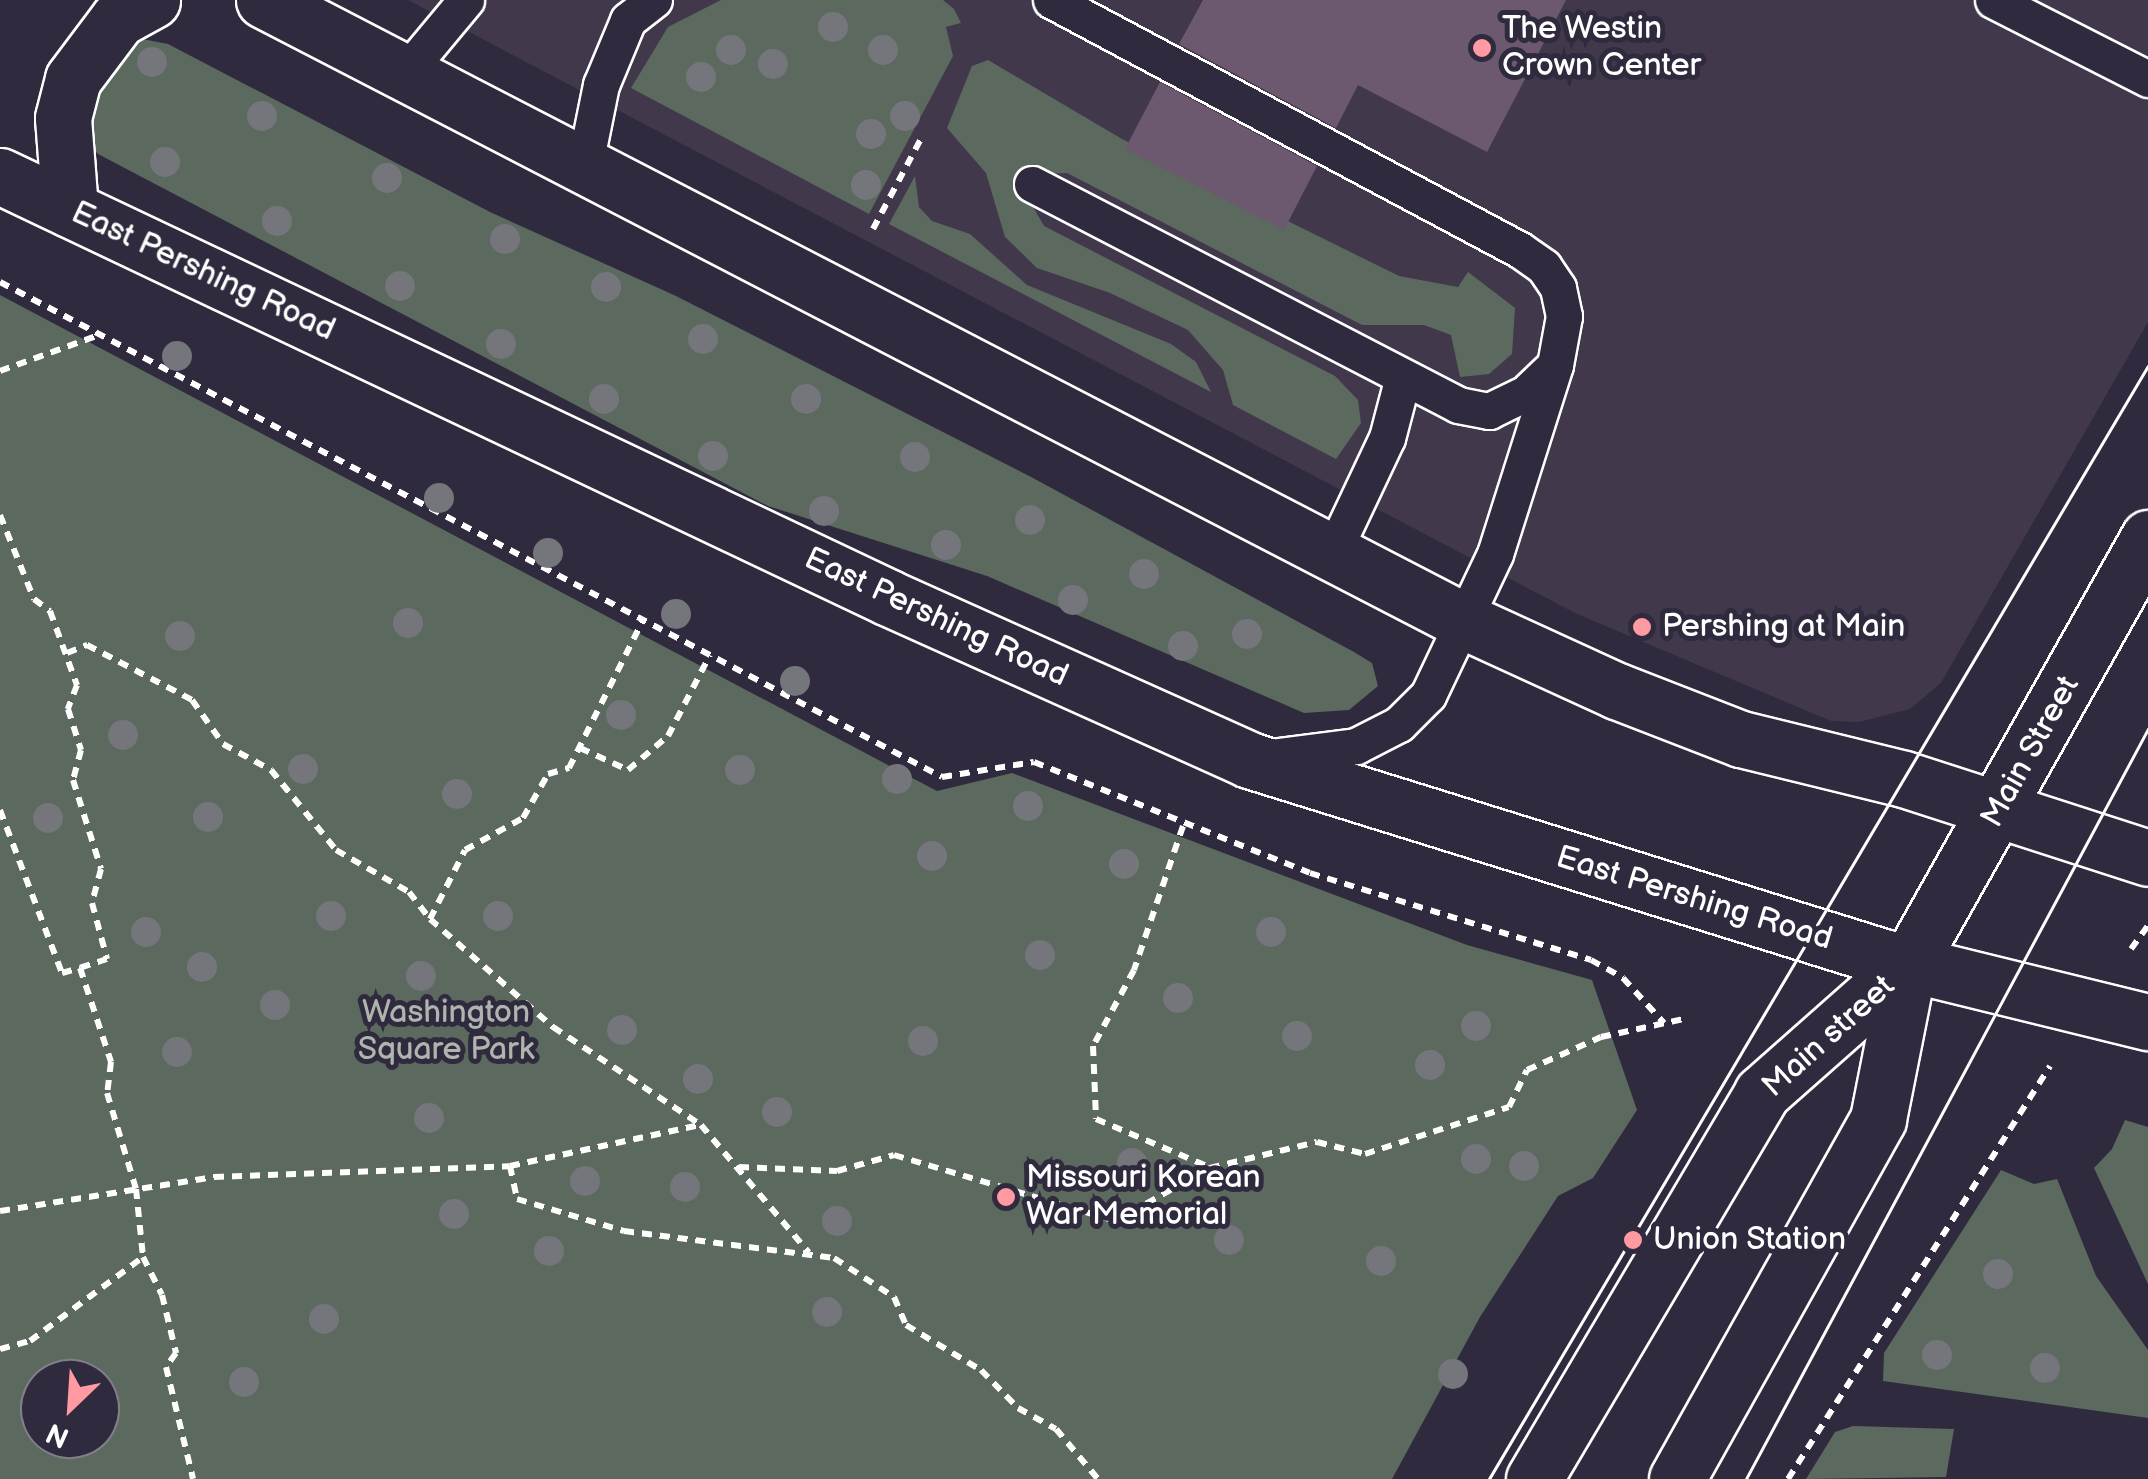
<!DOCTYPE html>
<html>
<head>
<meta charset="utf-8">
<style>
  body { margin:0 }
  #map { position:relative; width:2148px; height:1479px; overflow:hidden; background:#2f2a3d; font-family:"Balsamiq Sans",sans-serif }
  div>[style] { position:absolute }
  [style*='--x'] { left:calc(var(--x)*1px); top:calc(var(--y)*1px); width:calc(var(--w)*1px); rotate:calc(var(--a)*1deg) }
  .built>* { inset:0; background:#41384c }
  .green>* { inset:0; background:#5c695e }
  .building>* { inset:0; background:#6c5970 }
  .path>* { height:6px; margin-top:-3px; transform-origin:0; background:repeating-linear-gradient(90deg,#fff 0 10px,transparent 0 18px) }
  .roads { filter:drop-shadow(2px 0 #fff) drop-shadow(-2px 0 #fff) drop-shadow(0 2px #fff) drop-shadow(0 -2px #fff) }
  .lane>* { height:35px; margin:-17.5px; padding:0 17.5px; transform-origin:17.5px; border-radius:17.5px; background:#2f2a3d }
  .secondary>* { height:55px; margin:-27.5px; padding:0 27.5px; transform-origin:27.5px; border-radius:27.5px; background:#2f2a3d }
  .tram>* { height:2.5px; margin:-1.25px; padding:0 1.25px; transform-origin:1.25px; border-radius:1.25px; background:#fff }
  .trees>* { width:30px; height:30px; margin:-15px; border-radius:50%; background:#75767b }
  .dots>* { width:28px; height:28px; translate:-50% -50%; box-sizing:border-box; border:5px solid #2f2a3d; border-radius:50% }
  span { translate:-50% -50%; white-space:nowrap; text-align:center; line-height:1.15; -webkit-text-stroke:10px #2f2a3d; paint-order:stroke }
  .poi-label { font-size:32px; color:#fff }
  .left { translate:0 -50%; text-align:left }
  .street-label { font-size:32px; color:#fff }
  .park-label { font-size:32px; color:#aeb4ae }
  .north { position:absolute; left:20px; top:1359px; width:100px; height:100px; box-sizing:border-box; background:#2f2a3d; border:2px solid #827f8b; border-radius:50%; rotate:205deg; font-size:28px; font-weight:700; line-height:40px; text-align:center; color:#fff }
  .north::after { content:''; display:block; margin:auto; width:35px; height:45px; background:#ff9aa2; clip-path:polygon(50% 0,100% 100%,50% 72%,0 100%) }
</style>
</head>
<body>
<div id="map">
  <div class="built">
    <div style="clip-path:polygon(408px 0,2148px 0,2148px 322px,1941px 683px,1910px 709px,1859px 722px,1831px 721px,1577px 614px)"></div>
  </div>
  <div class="green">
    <div style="clip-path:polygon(721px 0,943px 0,954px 9px,961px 23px,946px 27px,953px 56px,869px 214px,631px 88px,668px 27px)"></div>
    <div style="clip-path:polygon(137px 38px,168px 44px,490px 212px,676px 296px,1033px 478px,1354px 652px,1372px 663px,1378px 686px,1349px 710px,1304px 713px,987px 576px,768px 506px,98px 154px,82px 137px,99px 86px)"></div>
    <div style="clip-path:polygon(988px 60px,1122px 139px,1399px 276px,1458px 287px,1468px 272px,1515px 308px,1512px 354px,1489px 374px,1460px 377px,1451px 335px,1424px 325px,1362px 325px,1067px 173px,1041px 174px,1028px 198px,1044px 226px,1335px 376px,1358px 400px,1361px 423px,1336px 459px,1233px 405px,1223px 370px,1188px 330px,1110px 293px,1037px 268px,1005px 237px,986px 173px,947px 128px,972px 66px)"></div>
    <div style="clip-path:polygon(915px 176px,919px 207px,932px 221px,970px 234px,1027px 285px,1171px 344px,1196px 362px,1211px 392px,889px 224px)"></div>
    <div style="clip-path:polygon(evenodd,0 295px,937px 791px,1012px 773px,1467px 945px,1592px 980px,1637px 1110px,1593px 1178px,1558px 1196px,1480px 1317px,1392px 1479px,0 1479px,0 295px,40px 1379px,100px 1379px,100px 1439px,40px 1439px,40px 1379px)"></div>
    <div style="clip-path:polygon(2125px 1120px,2148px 1127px,2148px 1284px,2094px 1168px,2112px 1149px)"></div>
    <div style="clip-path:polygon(2001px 1170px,2034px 1184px,2057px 1179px,2096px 1276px,2148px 1350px,2148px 1418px,1883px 1381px,1884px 1353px)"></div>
    <div style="clip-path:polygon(1853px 1426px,1954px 1429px,1946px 1477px,1806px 1479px,1835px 1432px)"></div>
  </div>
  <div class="building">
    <div style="clip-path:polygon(1203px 0,1566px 0,1487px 152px,1358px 85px,1336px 128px,1179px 44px)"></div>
    <div style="clip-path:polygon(1160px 82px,1317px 166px,1284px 230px,1125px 149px)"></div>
  </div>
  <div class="path">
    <div style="--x:873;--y:229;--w:104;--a:-62"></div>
    <div style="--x:0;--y:282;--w:1064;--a:27.72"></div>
    <div style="--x:942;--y:777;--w:93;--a:-9.3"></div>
    <div style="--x:1034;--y:762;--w:297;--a:21.9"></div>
    <div style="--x:1310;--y:873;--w:294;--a:17.2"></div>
    <div style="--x:1591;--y:960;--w:37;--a:29"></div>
    <div style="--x:1623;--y:978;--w:61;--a:47.7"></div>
    <div style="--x:0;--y:371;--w:105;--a:-20"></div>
    <div style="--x:0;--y:515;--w:91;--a:68"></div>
    <div style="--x:34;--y:599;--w:20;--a:37"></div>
    <div style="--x:50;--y:611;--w:79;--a:70"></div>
    <div style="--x:77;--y:685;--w:26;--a:111"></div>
    <div style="--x:68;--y:709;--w:43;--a:72.4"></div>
    <div style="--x:81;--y:750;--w:31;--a:105"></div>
    <div style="--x:73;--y:780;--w:93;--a:72.5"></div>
    <div style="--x:101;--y:869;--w:35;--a:105"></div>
    <div style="--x:92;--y:903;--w:58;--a:75"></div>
    <div style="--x:107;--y:959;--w:28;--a:162"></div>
    <div style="--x:80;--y:968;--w:99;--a:71.7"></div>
    <div style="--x:111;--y:1062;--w:31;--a:97"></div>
    <div style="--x:107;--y:1093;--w:100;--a:73.2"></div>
    <div style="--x:136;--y:1189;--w:68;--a:84.1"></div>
    <div style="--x:143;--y:1257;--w:42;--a:63.4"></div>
    <div style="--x:162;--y:1295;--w:60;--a:76.4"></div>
    <div style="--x:176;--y:1353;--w:17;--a:126"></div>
    <div style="--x:166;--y:1367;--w:115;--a:76.4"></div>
    <div style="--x:67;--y:653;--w:22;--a:-22"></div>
    <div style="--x:87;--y:645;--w:119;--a:27.6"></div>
    <div style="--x:192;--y:700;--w:54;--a:54.8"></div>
    <div style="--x:223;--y:744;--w:55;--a:28.4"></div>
    <div style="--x:271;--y:770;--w:103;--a:50.9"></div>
    <div style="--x:336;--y:850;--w:84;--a:29.9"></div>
    <div style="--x:409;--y:892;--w:34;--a:52"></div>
    <div style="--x:430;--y:919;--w:164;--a:41.3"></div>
    <div style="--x:553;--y:1027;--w:178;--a:33.5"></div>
    <div style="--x:701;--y:1125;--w:167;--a:49.8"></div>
    <div style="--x:580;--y:748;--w:53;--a:24.6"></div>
    <div style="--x:628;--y:770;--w:52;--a:-40.4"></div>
    <div style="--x:668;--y:736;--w:91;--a:-62.6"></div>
    <div style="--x:0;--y:810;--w:174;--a:69.2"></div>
    <div style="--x:62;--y:973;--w:19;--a:-16"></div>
    <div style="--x:1183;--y:826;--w:152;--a:108.8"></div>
    <div style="--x:1134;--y:970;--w:86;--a:118.3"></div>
    <div style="--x:1093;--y:1046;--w:73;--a:87.6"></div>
    <div style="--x:1096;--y:1119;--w:123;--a:23"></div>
    <div style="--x:430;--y:919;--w:77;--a:-63.1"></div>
    <div style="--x:465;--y:850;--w:66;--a:-28.9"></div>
    <div style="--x:523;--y:818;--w:51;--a:-60.4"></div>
    <div style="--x:548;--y:774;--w:22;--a:-16"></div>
    <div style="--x:569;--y:768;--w:165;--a:-63.4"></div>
    <div style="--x:2131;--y:949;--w:29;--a:-54"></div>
    <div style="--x:510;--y:1166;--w:34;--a:78"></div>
    <div style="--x:517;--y:1199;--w:112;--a:16.7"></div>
    <div style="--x:624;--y:1231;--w:212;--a:7.3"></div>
    <div style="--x:834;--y:1258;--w:72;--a:33"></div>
    <div style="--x:894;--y:1297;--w:30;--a:67"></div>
    <div style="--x:906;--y:1325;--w:87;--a:31"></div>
    <div style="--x:981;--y:1370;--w:53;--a:45.8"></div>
    <div style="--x:1018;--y:1408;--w:43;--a:28.9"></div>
    <div style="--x:1056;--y:1429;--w:65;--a:50"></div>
    <div style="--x:739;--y:1167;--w:98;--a:2.3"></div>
    <div style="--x:837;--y:1171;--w:59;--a:-15.7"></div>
    <div style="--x:894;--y:1155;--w:231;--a:16.6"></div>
    <div style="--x:1115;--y:1221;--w:109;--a:-29.2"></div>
    <div style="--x:1210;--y:1168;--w:110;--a:-13.7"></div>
    <div style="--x:1317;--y:1142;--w:49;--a:14"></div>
    <div style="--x:1365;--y:1154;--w:151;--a:-18.1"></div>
    <div style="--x:1509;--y:1107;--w:41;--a:-64.1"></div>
    <div style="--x:1527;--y:1070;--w:81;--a:-24"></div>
    <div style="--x:1601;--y:1037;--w:89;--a:-12.3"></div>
    <div style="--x:0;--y:1211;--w:217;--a:-9"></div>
    <div style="--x:214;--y:1177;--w:296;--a:-2.1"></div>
    <div style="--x:510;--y:1166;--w:194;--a:-12.2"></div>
    <div style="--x:0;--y:1349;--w:31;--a:-15"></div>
    <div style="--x:30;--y:1341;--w:141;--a:-36.6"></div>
    <div style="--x:1788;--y:1479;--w:489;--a:-57.6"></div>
  </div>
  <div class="roads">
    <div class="lane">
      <div style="--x:1051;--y:0;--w:531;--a:28.06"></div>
      <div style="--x:1520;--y:250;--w:29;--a:35"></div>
      <div style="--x:1544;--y:267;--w:25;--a:56"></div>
      <div style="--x:1558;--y:288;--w:29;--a:78"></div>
      <div style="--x:1564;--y:316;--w:50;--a:100.4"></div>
      <div style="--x:1555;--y:365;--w:198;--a:107.6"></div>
      <div style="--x:1495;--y:554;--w:156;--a:115.4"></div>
      <div style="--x:1428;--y:695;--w:41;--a:135"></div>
      <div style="--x:1399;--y:724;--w:48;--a:152.9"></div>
      <div style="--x:1356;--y:746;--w:87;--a:172.7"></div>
      <div style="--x:1993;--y:0;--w:174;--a:27"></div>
      <div style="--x:406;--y:72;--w:94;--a:-50.2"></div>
      <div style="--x:585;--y:164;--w:81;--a:-78.6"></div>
      <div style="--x:601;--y:85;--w:70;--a:-67.4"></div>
      <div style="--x:628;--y:20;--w:33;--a:-38"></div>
      <div style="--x:1032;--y:184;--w:480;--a:27.4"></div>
      <div style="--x:1458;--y:405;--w:32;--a:11"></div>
      <div style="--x:1489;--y:411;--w:41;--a:-25.9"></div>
      <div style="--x:1526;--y:393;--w:40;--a:-44"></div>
      <div style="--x:1333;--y:552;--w:126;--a:-64.7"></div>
      <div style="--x:1387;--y:438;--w:63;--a:-75.3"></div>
    </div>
    <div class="secondary">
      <div style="--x:264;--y:0;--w:1353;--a:27.36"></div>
      <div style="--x:1466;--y:622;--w:166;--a:24.6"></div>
      <div style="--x:1617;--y:691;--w:133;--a:21.2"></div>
      <div style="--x:1741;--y:739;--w:168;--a:13.8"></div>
      <div style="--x:1904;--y:779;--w:256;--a:17.9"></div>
      <div style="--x:0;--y:176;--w:984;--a:25.39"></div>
      <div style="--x:889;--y:598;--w:395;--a:24.2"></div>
      <div style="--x:1249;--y:760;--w:664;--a:17.26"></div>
      <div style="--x:1883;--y:957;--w:273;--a:13.8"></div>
      <div style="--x:70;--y:209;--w:91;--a:-94.4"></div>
      <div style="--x:63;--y:118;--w:40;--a:-75.6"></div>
      <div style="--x:73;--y:79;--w:75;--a:-53.1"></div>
      <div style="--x:118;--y:19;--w:39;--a:-29"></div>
      <div style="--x:1534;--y:1479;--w:448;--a:-59.4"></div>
      <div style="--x:1762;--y:1093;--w:196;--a:-41.5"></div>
      <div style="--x:1909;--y:963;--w:488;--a:-60.6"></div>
      <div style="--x:1677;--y:1479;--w:412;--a:-60.8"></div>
      <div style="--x:1878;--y:1119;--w:159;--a:-78.8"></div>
    </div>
  </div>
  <div class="tram">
    <div style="--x:1489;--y:1479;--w:1293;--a:-59.37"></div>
    <div style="--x:1746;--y:1479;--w:851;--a:-61.81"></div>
  </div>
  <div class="trees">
    <div style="left:833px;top:27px"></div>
    <div style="left:731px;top:50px"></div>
    <div style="left:883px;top:50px"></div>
    <div style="left:152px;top:62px"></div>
    <div style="left:773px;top:64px"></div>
    <div style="left:701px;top:77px"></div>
    <div style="left:262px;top:116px"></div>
    <div style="left:905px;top:116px"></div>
    <div style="left:871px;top:134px"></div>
    <div style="left:165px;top:162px"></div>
    <div style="left:387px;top:178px"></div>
    <div style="left:866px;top:185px"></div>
    <div style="left:277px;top:221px"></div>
    <div style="left:505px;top:239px"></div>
    <div style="left:400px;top:286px"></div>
    <div style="left:606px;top:287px"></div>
    <div style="left:703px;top:339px"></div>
    <div style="left:501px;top:344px"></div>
    <div style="left:177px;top:356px"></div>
    <div style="left:604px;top:399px"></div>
    <div style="left:806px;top:399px"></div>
    <div style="left:713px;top:456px"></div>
    <div style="left:915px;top:457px"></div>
    <div style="left:439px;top:498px"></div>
    <div style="left:824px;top:511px"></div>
    <div style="left:1030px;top:520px"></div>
    <div style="left:946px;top:545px"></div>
    <div style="left:548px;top:553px"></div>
    <div style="left:1144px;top:574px"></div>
    <div style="left:1073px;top:600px"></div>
    <div style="left:676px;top:614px"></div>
    <div style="left:408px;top:623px"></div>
    <div style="left:1247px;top:634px"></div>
    <div style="left:180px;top:636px"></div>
    <div style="left:1183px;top:646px"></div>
    <div style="left:795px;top:681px"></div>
    <div style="left:621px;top:715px"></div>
    <div style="left:123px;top:735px"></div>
    <div style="left:303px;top:769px"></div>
    <div style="left:740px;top:770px"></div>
    <div style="left:897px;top:779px"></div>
    <div style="left:457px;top:794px"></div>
    <div style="left:1028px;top:806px"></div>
    <div style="left:208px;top:817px"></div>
    <div style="left:48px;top:818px"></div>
    <div style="left:932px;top:856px"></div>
    <div style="left:1124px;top:864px"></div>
    <div style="left:331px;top:916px"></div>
    <div style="left:498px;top:916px"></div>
    <div style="left:146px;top:932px"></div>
    <div style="left:1271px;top:932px"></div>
    <div style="left:1040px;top:955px"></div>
    <div style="left:202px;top:967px"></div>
    <div style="left:421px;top:976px"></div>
    <div style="left:1178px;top:998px"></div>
    <div style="left:275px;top:1005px"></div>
    <div style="left:1476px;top:1026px"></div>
    <div style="left:622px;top:1030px"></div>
    <div style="left:1297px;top:1036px"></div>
    <div style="left:923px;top:1041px"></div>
    <div style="left:177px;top:1052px"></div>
    <div style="left:1430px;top:1065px"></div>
    <div style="left:698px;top:1079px"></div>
    <div style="left:777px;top:1112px"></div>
    <div style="left:429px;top:1118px"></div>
    <div style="left:1476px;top:1159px"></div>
    <div style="left:1132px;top:1163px"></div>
    <div style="left:1524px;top:1166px"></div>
    <div style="left:585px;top:1181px"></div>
    <div style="left:685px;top:1187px"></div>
    <div style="left:454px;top:1214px"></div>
    <div style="left:837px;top:1221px"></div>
    <div style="left:1229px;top:1240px"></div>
    <div style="left:549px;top:1251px"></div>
    <div style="left:1381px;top:1261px"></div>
    <div style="left:1998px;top:1274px"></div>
    <div style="left:827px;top:1312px"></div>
    <div style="left:324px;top:1319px"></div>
    <div style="left:1937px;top:1355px"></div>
    <div style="left:2045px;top:1368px"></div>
    <div style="left:1453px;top:1374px"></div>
    <div style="left:244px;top:1382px"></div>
  </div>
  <div class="dots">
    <div style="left:1482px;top:48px;background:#ff9aa2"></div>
    <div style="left:1642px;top:627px;background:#ff9aa2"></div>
    <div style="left:1006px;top:1197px;background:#ff9aa2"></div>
    <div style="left:1633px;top:1240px;background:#ff9aa2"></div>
  </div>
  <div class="poi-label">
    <span class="left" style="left:1502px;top:48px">The Westin<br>Crown Center</span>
    <span class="left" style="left:1662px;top:627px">Pershing at Main</span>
    <span class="left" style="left:1026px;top:1197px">Missouri Korean<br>War Memorial</span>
    <span class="left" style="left:1653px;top:1240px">Union Station</span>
  </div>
  <div class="street-label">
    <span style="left:203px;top:272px;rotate:25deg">East Pershing Road</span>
    <span style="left:936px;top:618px;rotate:25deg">East Pershing Road</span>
    <span style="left:2031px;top:752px;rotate:-61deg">Main Street</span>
    <span style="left:1694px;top:899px;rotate:17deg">East Pershing Road</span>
    <span style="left:1829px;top:1037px;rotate:-42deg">Main street</span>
  </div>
  <div class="park-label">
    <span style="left:446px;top:1032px">Washington<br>Square Park</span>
  </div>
  <div class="north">N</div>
</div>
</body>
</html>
